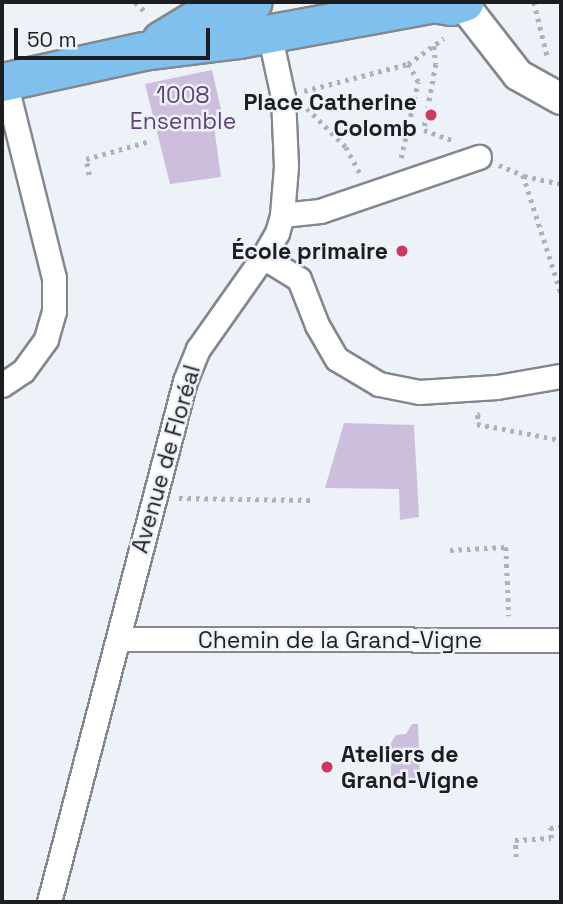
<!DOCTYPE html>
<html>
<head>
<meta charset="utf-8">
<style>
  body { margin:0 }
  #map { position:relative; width:563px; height:904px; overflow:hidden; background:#edf1f8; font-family:"Space Grotesk",sans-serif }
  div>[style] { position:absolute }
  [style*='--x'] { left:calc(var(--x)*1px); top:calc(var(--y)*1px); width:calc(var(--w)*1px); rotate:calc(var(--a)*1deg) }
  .green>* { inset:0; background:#cebede }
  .path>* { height:4.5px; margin-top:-2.25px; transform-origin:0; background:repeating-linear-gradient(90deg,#aeb1b7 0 3.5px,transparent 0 8.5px) }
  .roads { filter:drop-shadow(2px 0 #84878e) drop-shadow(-2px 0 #84878e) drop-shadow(0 2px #84878e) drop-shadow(0 -2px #84878e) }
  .minor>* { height:23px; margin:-11.5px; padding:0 11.5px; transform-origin:11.5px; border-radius:11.5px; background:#fff }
  .tertiary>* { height:30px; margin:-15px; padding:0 15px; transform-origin:15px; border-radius:15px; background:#fff }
  .primary>* { height:37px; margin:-18.5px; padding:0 18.5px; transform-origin:18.5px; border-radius:18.5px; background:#7fc0ed }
  .dots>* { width:19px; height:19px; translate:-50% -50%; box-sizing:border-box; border:4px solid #edf1f8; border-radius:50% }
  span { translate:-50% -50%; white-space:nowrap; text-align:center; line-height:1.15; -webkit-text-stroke:5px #edf1f8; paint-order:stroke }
  .park-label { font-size:23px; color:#5e4376 }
  .poi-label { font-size:23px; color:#1c1d20; font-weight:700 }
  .right { translate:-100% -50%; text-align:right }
  .left { translate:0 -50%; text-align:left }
  .street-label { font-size:23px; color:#1c1d20 }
  .frame { position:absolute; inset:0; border:4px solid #1c1d20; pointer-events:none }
  .scale { position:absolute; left:14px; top:28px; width:196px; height:32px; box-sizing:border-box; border:4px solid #1c1d20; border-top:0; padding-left:9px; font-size:21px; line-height:24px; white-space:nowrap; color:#1c1d20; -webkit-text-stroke:5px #edf1f8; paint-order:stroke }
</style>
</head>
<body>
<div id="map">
  <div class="green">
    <div style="clip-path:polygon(212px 70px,223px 118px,213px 119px,221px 177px,170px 184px,145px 84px)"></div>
    <div style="clip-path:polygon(344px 423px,414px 425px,419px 517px,400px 520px,399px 489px,325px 488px)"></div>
    <div style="clip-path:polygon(412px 724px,418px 724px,420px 779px,394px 780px,391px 777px,391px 743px,396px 735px,406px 734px)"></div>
  </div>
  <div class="path">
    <div style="--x:135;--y:2;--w:16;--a:43"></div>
    <div style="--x:534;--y:2;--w:59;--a:76.2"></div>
    <div style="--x:434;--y:46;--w:18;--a:84"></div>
    <div style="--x:436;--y:64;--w:67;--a:100.3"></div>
    <div style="--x:424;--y:130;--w:30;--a:20"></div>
    <div style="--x:304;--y:91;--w:107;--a:-14.6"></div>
    <div style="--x:307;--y:108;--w:55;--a:45"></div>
    <div style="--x:346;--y:147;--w:30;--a:62"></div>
    <div style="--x:401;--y:158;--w:78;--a:-77.4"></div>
    <div style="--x:418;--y:82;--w:21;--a:-119"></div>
    <div style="--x:408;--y:64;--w:44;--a:-35.8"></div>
    <div style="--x:499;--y:165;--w:26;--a:23"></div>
    <div style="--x:523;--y:175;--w:124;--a:72.1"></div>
    <div style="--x:89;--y:175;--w:16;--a:-101"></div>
    <div style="--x:86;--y:159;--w:66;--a:-15.7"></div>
    <div style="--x:524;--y:176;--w:38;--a:12"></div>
    <div style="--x:480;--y:414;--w:2;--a:153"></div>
    <div style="--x:478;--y:415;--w:9;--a:96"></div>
    <div style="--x:477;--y:424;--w:86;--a:10.8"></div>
    <div style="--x:179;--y:498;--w:134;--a:0.9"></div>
    <div style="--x:450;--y:550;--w:56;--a:-3.1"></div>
    <div style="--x:506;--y:547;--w:69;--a:87.5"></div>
    <div style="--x:516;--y:857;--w:17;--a:-93"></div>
    <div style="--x:515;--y:840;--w:36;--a:-3"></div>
    <div style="--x:551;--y:838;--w:10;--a:-96"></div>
    <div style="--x:550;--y:828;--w:11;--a:-5"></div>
  </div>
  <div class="roads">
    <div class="minor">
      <div style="--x:282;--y:215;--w:38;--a:-6"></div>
      <div style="--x:320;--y:211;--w:168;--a:-18.8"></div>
      <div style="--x:263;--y:257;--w:42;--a:31.4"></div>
      <div style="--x:299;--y:279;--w:49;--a:68.6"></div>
      <div style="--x:317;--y:325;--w:39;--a:60"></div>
      <div style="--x:337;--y:359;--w:49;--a:30.8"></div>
      <div style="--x:379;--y:384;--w:41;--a:11.3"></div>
      <div style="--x:419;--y:392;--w:78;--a:-3.7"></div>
      <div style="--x:497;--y:387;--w:65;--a:-9.8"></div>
      <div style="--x:2;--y:385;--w:25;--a:-34"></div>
      <div style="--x:23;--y:371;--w:39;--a:-54"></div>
      <div style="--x:46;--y:339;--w:29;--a:-74"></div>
      <div style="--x:54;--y:311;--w:33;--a:-90"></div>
      <div style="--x:54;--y:278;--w:203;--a:-104"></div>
      <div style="--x:118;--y:639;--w:443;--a:0.1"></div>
      <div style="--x:49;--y:902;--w:538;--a:-75.37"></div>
      <div style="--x:185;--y:381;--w:35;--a:-68"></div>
      <div style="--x:198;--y:349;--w:113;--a:-54.8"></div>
      <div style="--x:263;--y:257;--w:28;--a:-60"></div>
      <div style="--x:277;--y:233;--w:19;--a:-74"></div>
      <div style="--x:282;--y:215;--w:49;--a:-85.3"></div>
      <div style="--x:286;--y:166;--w:69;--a:-92.5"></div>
      <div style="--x:283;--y:97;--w:66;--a:-102.2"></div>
    </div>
    <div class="tertiary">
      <div style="--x:462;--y:3;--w:91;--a:52.1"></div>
      <div style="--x:518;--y:75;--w:49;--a:29.2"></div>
    </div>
    <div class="primary">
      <div style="--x:426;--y:2;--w:25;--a:9"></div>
      <div style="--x:451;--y:6;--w:14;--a:-17"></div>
      <div style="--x:161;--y:40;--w:41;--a:-31"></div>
      <div style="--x:196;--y:19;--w:59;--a:-16.6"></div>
      <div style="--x:2;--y:82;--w:144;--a:-12.4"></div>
      <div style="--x:143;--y:51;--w:97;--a:-7.1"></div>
      <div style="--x:239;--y:39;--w:193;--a:-10.4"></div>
    </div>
  </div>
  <div class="dots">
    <div style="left:431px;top:115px;background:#ca3b5f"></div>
    <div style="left:402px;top:251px;background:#ca3b5f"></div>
    <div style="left:327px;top:767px;background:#ca3b5f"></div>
  </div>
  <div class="park-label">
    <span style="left:183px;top:108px">1008<br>Ensemble</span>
  </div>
  <div class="poi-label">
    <span class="right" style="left:417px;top:115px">Place Catherine<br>Colomb</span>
    <span class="right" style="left:388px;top:251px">École primaire</span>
    <span class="left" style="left:341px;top:767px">Ateliers de<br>Grand-Vigne</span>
  </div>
  <div class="street-label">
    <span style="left:166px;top:459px;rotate:-74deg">Avenue de Floréal</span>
    <span style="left:340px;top:640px">Chemin de la Grand-Vigne</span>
  </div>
  <div class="frame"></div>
  <div class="scale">50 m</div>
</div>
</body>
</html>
